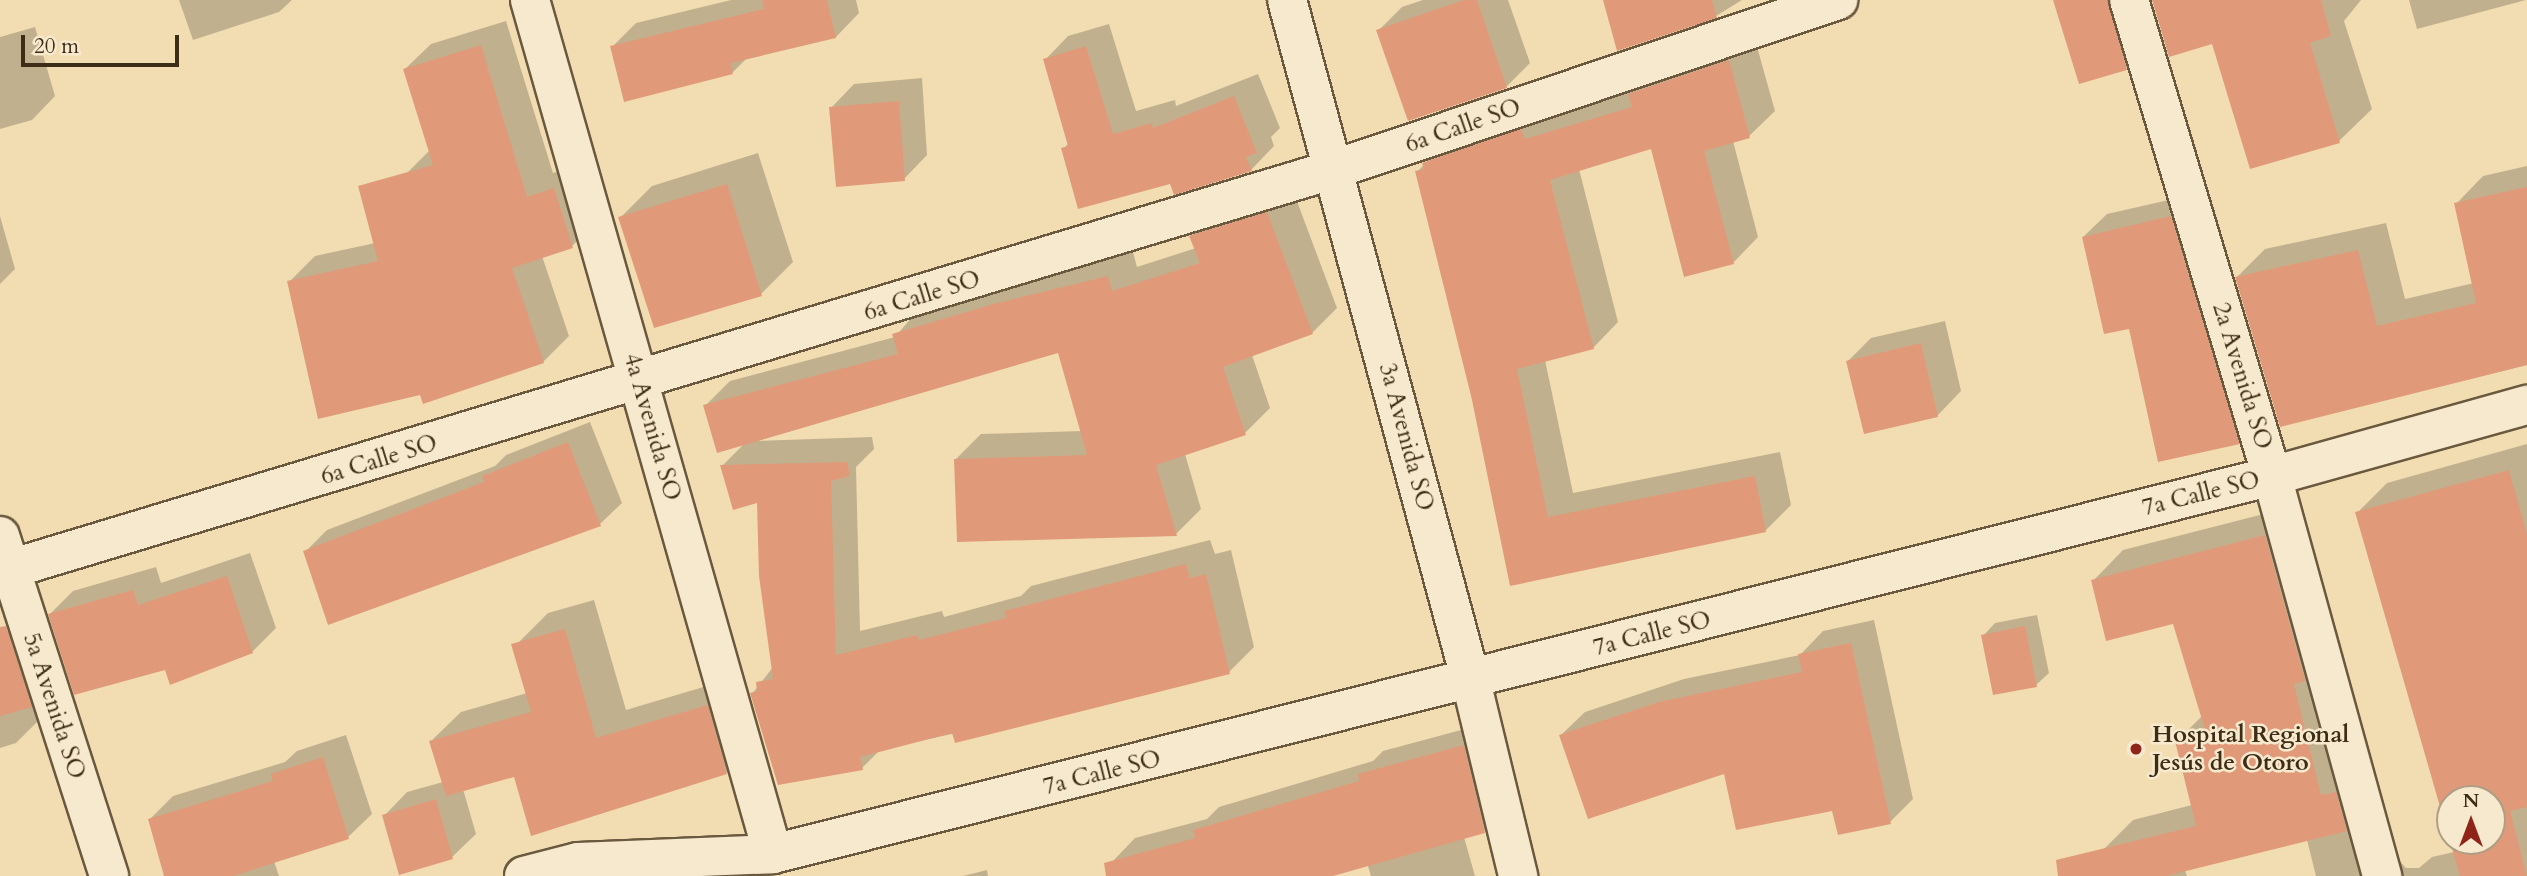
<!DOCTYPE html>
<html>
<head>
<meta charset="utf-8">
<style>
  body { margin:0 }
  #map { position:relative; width:2527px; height:876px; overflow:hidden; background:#f2ddb2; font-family:Cardo,serif }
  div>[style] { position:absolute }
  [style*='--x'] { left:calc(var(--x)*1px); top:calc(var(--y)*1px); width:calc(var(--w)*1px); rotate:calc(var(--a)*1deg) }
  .shadow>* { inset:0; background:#0003 }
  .building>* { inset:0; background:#e19a79 }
  .roads { filter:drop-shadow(2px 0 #6a593e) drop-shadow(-2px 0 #6a593e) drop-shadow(0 2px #6a593e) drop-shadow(0 -2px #6a593e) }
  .minor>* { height:38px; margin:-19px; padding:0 19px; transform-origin:19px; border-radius:19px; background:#f7e9cd }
  .tertiary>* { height:38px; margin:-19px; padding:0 19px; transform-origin:19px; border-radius:19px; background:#f7e9cd }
  .dots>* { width:19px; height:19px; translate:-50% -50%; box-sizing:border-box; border:4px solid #f7e9cd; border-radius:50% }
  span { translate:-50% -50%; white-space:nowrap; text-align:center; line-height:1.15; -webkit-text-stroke:5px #f7e9cd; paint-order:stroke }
  .street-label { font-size:24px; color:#3d2d17 }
  .poi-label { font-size:24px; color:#3d2d17; font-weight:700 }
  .left { translate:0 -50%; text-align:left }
  .north { position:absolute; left:2436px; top:785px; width:70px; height:70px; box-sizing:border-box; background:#f7e9cd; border:2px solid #ad9e84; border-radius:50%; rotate:0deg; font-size:19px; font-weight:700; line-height:28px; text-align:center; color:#3d2d17 }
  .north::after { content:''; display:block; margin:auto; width:24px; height:32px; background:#8f2418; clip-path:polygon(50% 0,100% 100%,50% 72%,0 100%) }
  .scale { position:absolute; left:21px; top:35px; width:158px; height:32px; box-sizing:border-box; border:4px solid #3d2d17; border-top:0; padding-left:9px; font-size:21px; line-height:24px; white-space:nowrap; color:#3d2d17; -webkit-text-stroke:5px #f7e9cd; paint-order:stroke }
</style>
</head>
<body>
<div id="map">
  <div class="shadow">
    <div style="clip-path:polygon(179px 0,292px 0,279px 12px,193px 40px)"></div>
    <div style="clip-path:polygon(731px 0,856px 0,859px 13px,836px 37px,747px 58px,733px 72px,612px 47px,636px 23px)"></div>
    <div style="clip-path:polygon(1423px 0,1508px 0,1530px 63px,1506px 87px,1378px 31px,1402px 7px)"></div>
    <div style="clip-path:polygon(1605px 0,1742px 0,1716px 16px)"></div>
    <div style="clip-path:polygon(2055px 0,2149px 0,2158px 36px,2126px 68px)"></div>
    <div style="clip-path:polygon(2154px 0,2361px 0,2344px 21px,2372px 109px,2339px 141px)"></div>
    <div style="clip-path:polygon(2409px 0,2526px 0,2417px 29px)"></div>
    <div style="clip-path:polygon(506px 21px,553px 173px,579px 164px,598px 221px,572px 246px,542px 256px,569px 336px,543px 362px,421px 393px,289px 282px,315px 256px,389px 240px,406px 174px,430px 150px,405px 69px,431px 44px)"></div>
    <div style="clip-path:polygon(1109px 24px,1136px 111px,1175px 100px,1176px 106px,1258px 74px,1280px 128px,1271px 137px,1274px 146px,1251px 170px,1171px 182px,1063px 149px,1069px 143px,1045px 60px,1068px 36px)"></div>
    <div style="clip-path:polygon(35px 27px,55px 96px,32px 120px,0 129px,0 37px)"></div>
    <div style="clip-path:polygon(1754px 36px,1775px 111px,1749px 136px,1733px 141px,1758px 237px,1733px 263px,1653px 147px,1579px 169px,1618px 322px,1593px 348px,1545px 360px,1573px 493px,1780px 452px,1791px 505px,1766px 530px,1511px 584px,1474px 400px,1417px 172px,1450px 138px,1635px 90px,1656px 69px)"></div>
    <div style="clip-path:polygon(922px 78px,927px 155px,904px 179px,831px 108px,854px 84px)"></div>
    <div style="clip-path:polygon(758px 153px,793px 262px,761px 294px,620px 218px,652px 186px)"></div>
    <div style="clip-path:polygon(2527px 166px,2527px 365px,2281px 425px,2237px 277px,2265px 249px,2386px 223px,2405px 299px,2474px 283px,2456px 204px,2483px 176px)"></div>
    <div style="clip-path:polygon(1292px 188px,1337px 308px,1312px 333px,1252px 355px,1270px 408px,1245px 433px,1185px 454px,1201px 509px,1176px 534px,958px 541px,956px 459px,981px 434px,1082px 431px,1060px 351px,757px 441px,872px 437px,874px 449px,856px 467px,860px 631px,942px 611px,944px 617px,1021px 596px,1031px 586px,1210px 540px,1215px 554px,1231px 550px,1254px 647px,1229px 672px,880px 750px,862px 768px,752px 694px,773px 667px,759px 501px,722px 466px,745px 443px,705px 406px,730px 381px,895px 337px,919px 309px,1021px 279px,1133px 252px,1137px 267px,1196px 248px,1191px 236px,1217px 211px)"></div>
    <div style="clip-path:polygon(2195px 194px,2262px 419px,2239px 442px,2130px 327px,2083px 237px,2107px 214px)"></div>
    <div style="clip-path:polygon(0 216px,15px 269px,0 284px)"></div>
    <div style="clip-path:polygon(1945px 321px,1961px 391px,1938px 415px,1865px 432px,1848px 361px,1871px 338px)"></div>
    <div style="clip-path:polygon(590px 422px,622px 503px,600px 524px,329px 623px,305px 552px,327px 530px,495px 466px,506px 455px)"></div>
    <div style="clip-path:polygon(2527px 444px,2527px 876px,2316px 876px,2307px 840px,2185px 870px,2187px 876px,2110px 876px,2103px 850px,2133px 820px,2192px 805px,2177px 741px,2202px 716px,2174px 622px,2093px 581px,2123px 550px,2295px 506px,2391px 852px,2406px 868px,2419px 868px,2432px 857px,2454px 852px,2451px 841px,2492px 841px,2492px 799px,2450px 799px,2450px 838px,2357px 513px,2387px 483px)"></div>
    <div style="clip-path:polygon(250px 553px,276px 628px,252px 652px,166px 667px,50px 614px,73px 591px,156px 567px,161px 583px)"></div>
    <div style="clip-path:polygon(594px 600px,626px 710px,737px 677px,756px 743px,727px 772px,515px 775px,463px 789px,476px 834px,452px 857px,384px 816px,407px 792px,443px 782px,431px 741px,461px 712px,527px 693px,518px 643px,548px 613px)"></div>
    <div style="clip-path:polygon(2037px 615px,2049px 673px,2036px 685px,1983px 636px,1995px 623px)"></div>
    <div style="clip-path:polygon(44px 620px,47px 712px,16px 743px,0 748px,0 634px)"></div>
    <div style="clip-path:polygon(1874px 620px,1913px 799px,1890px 822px,1725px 772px,1561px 735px,1585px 712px,1684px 679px,1800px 655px,1823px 631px)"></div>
    <div style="clip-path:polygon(1487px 723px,1508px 807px,1484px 831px,1464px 837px,1475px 876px,1371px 876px,1367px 863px,1327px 876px,1116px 876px,1112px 862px,1135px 838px,1207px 819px,1219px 807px,1373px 761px,1383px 751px)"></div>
    <div style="clip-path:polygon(346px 735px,372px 814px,348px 837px,274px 861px,279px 876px,166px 876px,150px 819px,173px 796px,285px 762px,297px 751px)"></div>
    <div style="clip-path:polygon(987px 870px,988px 876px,963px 876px)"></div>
  </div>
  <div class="building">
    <div style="clip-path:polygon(762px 0,827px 0,836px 38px,731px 63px,733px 74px,624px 102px,610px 46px,764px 9px)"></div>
    <div style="clip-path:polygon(1464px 0,1477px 0,1507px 88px,1408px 121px,1376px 30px)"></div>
    <div style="clip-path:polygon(1603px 0,1712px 0,1717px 18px,1617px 51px)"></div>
    <div style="clip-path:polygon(2053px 0,2108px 0,2127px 70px,2079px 84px)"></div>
    <div style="clip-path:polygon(2152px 0,2321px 0,2331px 36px,2310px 43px,2340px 143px,2250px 169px,2212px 44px,2169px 57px)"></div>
    <div style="clip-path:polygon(481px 45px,527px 197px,554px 188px,573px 248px,512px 268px,544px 363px,423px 404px,420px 395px,318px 419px,287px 281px,378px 261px,358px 186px,433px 165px,403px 69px)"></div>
    <div style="clip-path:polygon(1086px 46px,1113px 134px,1152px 123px,1153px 128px,1234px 96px,1257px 153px,1246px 157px,1252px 171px,1174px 195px,1170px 184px,1078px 209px,1061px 148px,1068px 146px,1043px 59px)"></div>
    <div style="clip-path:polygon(1729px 60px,1750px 138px,1704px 151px,1734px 264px,1684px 277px,1651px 149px,1550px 180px,1594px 349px,1517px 369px,1548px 517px,1755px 476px,1766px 532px,1510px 586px,1472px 400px,1415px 171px,1424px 169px,1422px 163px,1521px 129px,1525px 139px,1632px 107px,1628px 94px)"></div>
    <div style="clip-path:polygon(899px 101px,905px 181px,836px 187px,829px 107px)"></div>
    <div style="clip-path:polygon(727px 184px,762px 296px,654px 328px,618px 217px)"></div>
    <div style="clip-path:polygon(2527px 187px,2527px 365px,2280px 427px,2235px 277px,2358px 250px,2377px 326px,2476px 303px,2454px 203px)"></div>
    <div style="clip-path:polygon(1267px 212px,1313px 334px,1223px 367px,1246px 435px,1156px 465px,1177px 536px,957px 542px,954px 459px,1087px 455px,1058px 353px,717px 453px,703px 405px,898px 354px,892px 334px,994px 304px,1108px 276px,1112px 291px,1200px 263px,1189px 236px)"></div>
    <div style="clip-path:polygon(2171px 216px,2240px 444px,2158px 462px,2129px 329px,2104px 334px,2082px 237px)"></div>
    <div style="clip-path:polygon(1921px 343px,1938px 417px,1864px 434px,1846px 361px)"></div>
    <div style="clip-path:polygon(568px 442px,601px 526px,328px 625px,303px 551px,484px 482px,482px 476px)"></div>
    <div style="clip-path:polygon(847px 462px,850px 476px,831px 481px,836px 655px,917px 635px,919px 640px,1006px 618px,1004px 611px,1186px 564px,1190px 578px,1206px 574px,1230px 674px,955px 743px,952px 733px,860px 757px,863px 770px,778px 785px,750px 693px,757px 691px,756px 682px,773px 679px,759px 576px,757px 503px,733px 510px,720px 465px)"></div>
    <div style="clip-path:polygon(evenodd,2509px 470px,2527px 534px,2527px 807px,2510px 811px,2527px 876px,2460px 876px,2355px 512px,2509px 470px,2450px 799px,2492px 799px,2492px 841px,2450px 841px,2450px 799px)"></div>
    <div style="clip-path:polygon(2265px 535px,2305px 681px,2294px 684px,2321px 795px,2336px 792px,2347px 831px,2166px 876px,2058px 876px,2056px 860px,2196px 826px,2175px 741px,2206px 733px,2173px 624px,2106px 641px,2091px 580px)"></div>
    <div style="clip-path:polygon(227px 576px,253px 653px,170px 685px,165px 670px,74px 695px,48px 614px,133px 590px,138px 605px)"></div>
    <div style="clip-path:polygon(6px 626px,32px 707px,0 716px,0 627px)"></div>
    <div style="clip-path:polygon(2025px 626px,2037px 687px,1993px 695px,1981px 635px)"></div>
    <div style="clip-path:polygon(565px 629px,596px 738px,708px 705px,727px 774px,531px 836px,514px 777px,446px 796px,429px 741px,531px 712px,511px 644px)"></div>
    <div style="clip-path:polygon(1851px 643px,1891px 824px,1838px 835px,1832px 811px,1736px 830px,1724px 774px,1588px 819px,1559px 735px,1659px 702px,1802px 672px,1798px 654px)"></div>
    <div style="clip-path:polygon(1464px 745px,1485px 833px,1333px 876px,1106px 876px,1104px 863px,1195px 838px,1193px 830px,1359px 781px,1358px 774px)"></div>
    <div style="clip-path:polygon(323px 757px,349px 839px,233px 876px,164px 876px,148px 819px,273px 781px,271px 774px)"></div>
    <div style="clip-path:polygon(436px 799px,453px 859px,399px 875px,382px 815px)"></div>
  </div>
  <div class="roads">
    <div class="minor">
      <div style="--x:530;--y:0;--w:888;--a:74.12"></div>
      <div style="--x:1287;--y:0;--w:705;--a:74.88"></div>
      <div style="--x:1471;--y:681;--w:201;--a:76.4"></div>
      <div style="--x:2129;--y:0;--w:497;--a:73.3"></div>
      <div style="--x:2272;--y:476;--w:415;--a:74.6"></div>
      <div style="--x:0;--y:536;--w:357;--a:72.2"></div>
      <div style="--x:0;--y:572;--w:1395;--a:-16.8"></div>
      <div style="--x:1335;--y:169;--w:531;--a:-18.57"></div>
    </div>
    <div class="tertiary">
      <div style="--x:524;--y:876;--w:56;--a:-14.5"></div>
      <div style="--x:578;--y:862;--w:195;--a:-2.3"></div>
      <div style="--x:773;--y:854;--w:1546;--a:-14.15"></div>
      <div style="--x:2272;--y:476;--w:265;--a:-15.6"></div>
    </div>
  </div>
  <div class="dots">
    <div style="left:2136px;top:749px;background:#8f2418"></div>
  </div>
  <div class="street-label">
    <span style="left:1463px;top:126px;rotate:-19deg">6a Calle SO</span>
    <span style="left:922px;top:296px;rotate:-17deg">6a Calle SO</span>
    <span style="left:2242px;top:376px;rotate:73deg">2a Avenida SO</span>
    <span style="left:652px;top:427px;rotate:74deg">4a Avenida SO</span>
    <span style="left:1406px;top:437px;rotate:75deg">3a Avenida SO</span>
    <span style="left:379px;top:460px;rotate:-17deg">6a Calle SO</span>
    <span style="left:2201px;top:494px;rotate:-14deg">7a Calle SO</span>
    <span style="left:1652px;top:634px;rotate:-14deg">7a Calle SO</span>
    <span style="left:54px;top:706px;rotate:72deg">5a Avenida SO</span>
    <span style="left:1102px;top:773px;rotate:-14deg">7a Calle SO</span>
  </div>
  <div class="poi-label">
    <span class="left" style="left:2152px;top:749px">Hospital Regional<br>Jesús de Otoro</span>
  </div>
  <div class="north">N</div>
  <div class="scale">20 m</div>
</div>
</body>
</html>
